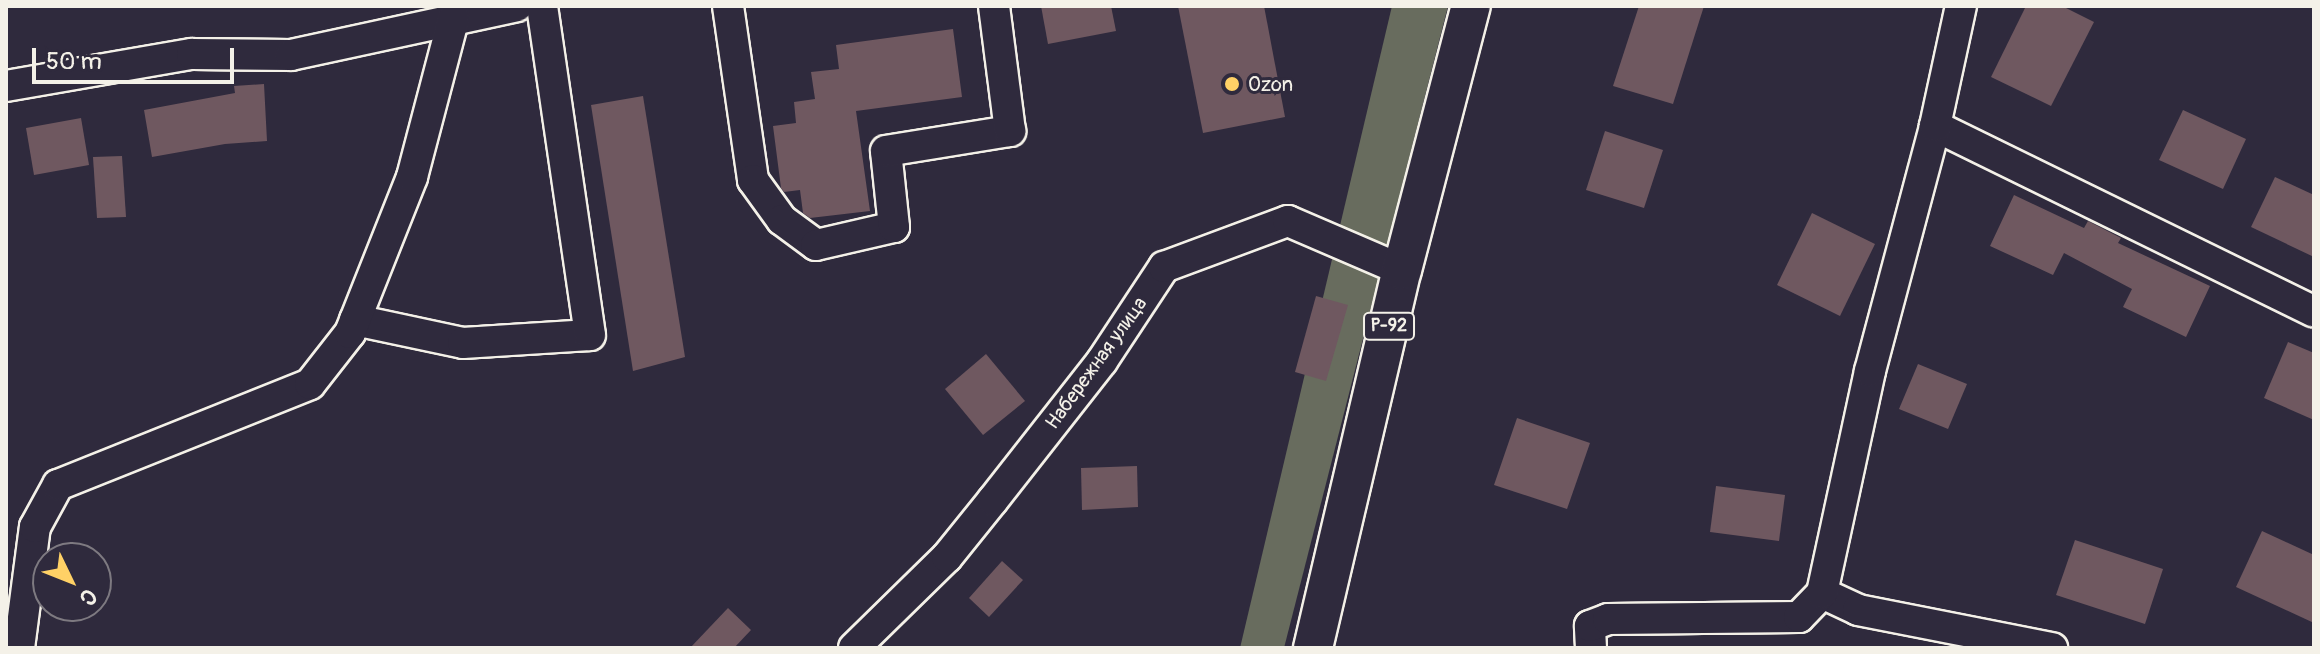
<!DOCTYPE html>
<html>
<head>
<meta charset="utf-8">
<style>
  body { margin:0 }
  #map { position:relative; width:2320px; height:654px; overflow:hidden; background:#2f2a3d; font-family:Pangolin,sans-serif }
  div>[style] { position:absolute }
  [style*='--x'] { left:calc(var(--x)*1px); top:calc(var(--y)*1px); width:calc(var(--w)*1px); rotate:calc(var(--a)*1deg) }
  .green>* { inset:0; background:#686c5e }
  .building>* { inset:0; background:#6f5860 }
  .roads { filter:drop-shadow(2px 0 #f4f1e8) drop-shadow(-2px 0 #f4f1e8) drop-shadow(0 2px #f4f1e8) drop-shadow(0 -2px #f4f1e8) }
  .minor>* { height:30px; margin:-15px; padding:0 15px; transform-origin:15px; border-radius:15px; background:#2f2a3d }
  .major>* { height:38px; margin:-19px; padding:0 19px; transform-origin:19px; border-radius:19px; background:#2f2a3d }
  .dots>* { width:22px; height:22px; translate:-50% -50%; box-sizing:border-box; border:4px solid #2f2a3d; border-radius:50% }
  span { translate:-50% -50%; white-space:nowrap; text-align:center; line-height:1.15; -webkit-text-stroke:6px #2f2a3d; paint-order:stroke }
  .shield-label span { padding:2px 6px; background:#2f2a3d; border:2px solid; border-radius:6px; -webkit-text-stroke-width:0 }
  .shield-label { font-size:18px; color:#f4f1e8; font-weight:700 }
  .poi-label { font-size:20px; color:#f4f1e8 }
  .left { translate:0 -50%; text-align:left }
  .street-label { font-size:20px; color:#f4f1e8 }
  .frame { position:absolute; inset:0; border:8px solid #f4f1e8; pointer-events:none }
  .north { position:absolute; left:32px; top:542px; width:80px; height:80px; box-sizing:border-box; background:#2f2a3d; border:2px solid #7e7a81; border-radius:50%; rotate:133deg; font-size:22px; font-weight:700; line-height:32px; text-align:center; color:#f4f1e8 }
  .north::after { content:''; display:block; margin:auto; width:28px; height:36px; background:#ffd166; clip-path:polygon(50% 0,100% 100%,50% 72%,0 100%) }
  .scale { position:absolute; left:32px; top:48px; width:202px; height:36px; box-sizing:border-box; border:4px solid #f4f1e8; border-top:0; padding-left:10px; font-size:24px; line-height:28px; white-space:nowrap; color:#f4f1e8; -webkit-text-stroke:6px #2f2a3d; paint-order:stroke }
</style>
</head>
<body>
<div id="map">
  <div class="green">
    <div style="clip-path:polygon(1392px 6px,1448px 6px,1284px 648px,1240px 648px)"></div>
  </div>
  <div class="building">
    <div style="clip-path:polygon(1041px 6px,1111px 6px,1116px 31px,1048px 44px)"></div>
    <div style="clip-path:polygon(1178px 6px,1264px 6px,1285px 117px,1203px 133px)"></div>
    <div style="clip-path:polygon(1639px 6px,1704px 6px,1673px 104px,1613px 86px)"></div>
    <div style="clip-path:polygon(2026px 6px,2062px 6px,2094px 22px,2051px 106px,1991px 77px)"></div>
    <div style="clip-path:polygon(953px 29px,962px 97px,856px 111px,870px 211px,810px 218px,803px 213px,800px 190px,784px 192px,781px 188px,773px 126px,796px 123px,794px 102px,815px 99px,811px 72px,839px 69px,836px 45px)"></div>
    <div style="clip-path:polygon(264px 84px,267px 141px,225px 144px,152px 157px,144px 110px,235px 93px,234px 86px)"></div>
    <div style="clip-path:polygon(643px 96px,685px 357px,633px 371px,591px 105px)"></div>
    <div style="clip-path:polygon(2183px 110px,2246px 139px,2223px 189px,2159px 160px)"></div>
    <div style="clip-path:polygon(81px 118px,89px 165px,34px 175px,26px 128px)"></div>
    <div style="clip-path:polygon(1605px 131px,1663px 150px,1644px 208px,1586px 190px)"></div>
    <div style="clip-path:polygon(122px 156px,126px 217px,97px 218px,93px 157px)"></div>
    <div style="clip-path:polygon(2275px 177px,2314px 195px,2314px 257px,2251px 227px)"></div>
    <div style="clip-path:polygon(2014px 195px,2084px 228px,2088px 221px,2121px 238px,2118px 243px,2210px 286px,2186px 337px,2123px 307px,2132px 289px,2064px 253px,2053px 275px,1990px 246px)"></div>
    <div style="clip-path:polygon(1812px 213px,1875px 244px,1840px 316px,1777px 285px)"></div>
    <div style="clip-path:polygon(1316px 296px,1348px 305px,1326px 381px,1295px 372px)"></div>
    <div style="clip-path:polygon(2288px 342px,2314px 353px,2314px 420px,2264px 398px)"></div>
    <div style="clip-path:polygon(986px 354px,1025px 401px,983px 435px,945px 389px)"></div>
    <div style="clip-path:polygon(1918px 364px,1967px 384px,1948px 429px,1899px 409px)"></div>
    <div style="clip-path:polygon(1517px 418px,1590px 443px,1567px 509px,1494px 485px)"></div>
    <div style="clip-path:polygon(1137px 466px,1138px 507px,1082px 510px,1081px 468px)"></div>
    <div style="clip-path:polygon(1716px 486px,1785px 495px,1779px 541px,1710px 532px)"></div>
    <div style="clip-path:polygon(2262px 531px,2314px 555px,2314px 623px,2236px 587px)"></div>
    <div style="clip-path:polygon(2075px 540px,2163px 569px,2145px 624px,2056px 595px)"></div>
    <div style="clip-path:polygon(1002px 561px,1023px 580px,989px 617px,969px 598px)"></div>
    <div style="clip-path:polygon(728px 608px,751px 630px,734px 648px,690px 648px)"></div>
  </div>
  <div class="roads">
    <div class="minor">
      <div style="--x:728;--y:6;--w:176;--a:81.8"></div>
      <div style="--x:753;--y:180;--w:49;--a:54.1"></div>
      <div style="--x:782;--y:220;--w:42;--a:36.3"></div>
      <div style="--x:816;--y:245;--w:80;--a:-13"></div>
      <div style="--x:894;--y:227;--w:76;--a:-96"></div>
      <div style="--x:886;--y:151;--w:126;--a:-9.2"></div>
      <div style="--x:1010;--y:131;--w:126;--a:-97.3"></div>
      <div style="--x:6;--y:86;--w:189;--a:-9.8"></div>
      <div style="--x:192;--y:54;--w:99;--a:0.6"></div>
      <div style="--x:291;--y:55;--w:231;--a:-12.2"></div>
      <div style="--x:1935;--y:126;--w:422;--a:26.1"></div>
      <div style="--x:355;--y:320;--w:110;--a:12"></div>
      <div style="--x:463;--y:343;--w:127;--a:-3.6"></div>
      <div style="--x:590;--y:335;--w:332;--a:-98.3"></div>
      <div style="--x:1822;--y:593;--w:40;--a:25"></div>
      <div style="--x:1858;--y:610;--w:198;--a:11.1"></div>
      <div style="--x:19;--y:648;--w:122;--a:-82.5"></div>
      <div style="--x:35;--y:527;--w:48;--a:-61.3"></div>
      <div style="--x:58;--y:485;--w:271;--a:-21.8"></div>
      <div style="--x:310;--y:384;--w:65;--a:-51.9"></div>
      <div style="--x:350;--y:333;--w:168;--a:-68.3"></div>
      <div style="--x:412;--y:177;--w:165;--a:-75.3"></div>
      <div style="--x:854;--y:648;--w:130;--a:-44.4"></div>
      <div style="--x:947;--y:557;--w:73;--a:-51.1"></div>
      <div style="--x:993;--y:500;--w:177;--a:-51.9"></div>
      <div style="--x:1102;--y:361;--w:113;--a:-56.6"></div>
      <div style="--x:1164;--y:267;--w:132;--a:-20.4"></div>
      <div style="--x:1288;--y:221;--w:124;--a:23.3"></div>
      <div style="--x:1591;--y:648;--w:22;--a:-93"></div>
      <div style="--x:1590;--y:626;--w:19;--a:-21"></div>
      <div style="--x:1608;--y:619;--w:191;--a:-0.6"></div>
      <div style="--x:1799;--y:617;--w:33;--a:-46"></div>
      <div style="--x:1822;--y:593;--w:227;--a:-77.8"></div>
      <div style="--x:1870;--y:371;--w:253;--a:-75.1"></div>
      <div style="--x:1935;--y:126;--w:123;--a:-77.8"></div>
    </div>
    <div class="major">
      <div style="--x:1313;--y:648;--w:388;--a:-76.8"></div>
      <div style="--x:1402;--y:270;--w:273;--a:-75.4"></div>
    </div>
  </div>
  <div class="dots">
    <div style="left:1232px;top:84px;background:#ffd166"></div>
  </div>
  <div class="shield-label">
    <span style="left:1389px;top:326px">Р-92</span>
  </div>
  <div class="poi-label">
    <span class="left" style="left:1248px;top:84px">Ozon</span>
  </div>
  <div class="street-label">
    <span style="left:1096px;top:363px;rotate:-54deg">Набережная улица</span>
  </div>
  <div class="frame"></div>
  <div class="north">С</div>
  <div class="scale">50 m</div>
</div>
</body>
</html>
